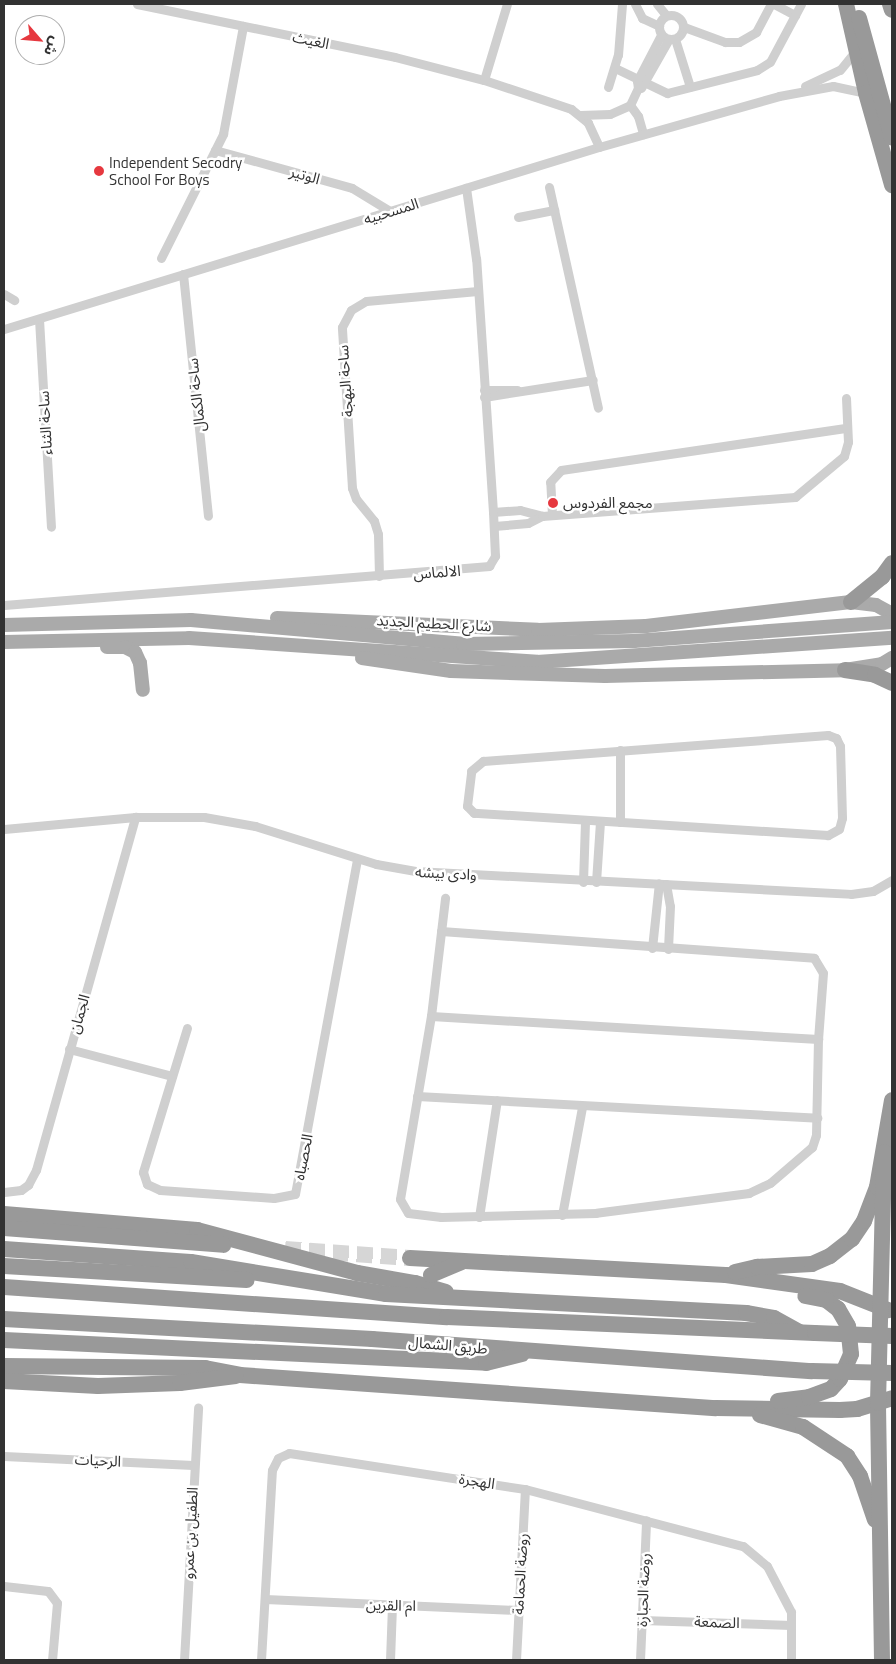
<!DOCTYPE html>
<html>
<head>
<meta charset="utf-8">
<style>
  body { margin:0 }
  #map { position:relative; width:896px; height:1664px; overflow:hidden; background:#fff; font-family:"Titillium Web","Noto Sans Arabic",sans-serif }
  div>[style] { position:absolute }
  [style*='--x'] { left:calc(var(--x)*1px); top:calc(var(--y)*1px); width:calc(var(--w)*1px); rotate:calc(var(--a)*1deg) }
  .highway-tunnel>* { height:16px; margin-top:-8px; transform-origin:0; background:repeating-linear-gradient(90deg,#d6d6d6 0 16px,transparent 0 24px) }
  .street>* { height:9px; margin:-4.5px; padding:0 4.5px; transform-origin:4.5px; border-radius:4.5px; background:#cfcfcf }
  .street>.ring { margin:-4.5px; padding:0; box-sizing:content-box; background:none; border:9px solid #cfcfcf; border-radius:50% }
  .primary>* { height:14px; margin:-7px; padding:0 7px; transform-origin:7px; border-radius:7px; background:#aaa }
  .highway>* { height:16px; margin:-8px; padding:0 8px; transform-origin:8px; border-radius:8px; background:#999 }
  .highway-bridge>* { height:16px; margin:-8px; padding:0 8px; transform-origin:8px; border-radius:8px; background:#999 }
  .dots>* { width:14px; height:14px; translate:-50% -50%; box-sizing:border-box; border:2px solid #fff; border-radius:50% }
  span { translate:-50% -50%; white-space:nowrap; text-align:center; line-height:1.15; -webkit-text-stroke:5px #fff; paint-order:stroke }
  .street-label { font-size:15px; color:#323232 }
  .poi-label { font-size:15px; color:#323232 }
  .left { translate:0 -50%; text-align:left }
  .frame { position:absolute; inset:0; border:5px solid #323232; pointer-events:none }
  .north { position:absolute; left:15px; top:15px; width:50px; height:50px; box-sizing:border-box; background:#fff; border:1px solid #adadad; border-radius:50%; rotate:117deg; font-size:14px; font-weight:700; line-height:20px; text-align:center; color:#323232 }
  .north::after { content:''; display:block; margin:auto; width:18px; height:22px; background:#e6383f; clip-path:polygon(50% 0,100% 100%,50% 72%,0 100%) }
</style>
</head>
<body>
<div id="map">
  <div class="highway-tunnel">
    <div style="--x:285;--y:1249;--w:125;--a:4.1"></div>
  </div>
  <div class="street">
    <div style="--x:137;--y:4;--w:263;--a:11.6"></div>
    <div style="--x:395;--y:57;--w:92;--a:14.5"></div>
    <div style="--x:484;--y:80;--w:92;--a:18.4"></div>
    <div style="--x:571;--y:109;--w:22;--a:39"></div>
    <div style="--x:588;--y:123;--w:26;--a:65"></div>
    <div style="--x:635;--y:4;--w:16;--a:63"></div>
    <div style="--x:642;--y:18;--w:19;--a:25"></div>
    <div style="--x:657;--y:4;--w:14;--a:51"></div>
    <div style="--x:774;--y:4;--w:24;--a:28"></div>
    <div class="ring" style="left:659px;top:15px;width:15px;height:15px"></div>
    <div style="--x:684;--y:27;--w:44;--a:20.1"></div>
    <div style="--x:725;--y:42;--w:14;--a:0"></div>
    <div style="--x:739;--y:42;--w:20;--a:-30"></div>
    <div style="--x:756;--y:32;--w:32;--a:-62"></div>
    <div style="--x:675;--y:39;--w:50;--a:72.6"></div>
    <div style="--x:615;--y:68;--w:58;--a:25.7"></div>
    <div style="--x:667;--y:93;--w:93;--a:-14.3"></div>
    <div style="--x:757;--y:70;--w:15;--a:-32"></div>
    <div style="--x:770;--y:62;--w:66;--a:-61.9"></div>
    <div style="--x:484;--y:80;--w:79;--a:-73.2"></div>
    <div style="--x:805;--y:86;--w:38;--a:-25"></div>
    <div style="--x:840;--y:70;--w:26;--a:-51"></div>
    <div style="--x:608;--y:87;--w:34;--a:-73"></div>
    <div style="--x:618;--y:55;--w:51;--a:-85.5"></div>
    <div style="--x:641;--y:88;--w:56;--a:-60.3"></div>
    <div style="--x:630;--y:105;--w:14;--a:54"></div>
    <div style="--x:638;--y:116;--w:19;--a:74"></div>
    <div style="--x:580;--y:115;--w:30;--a:-2"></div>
    <div style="--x:610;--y:114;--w:22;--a:-24"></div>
    <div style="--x:630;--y:105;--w:19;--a:-65"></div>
    <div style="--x:638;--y:88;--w:7;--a:-98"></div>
    <div style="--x:637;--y:81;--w:52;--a:-62.4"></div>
    <div style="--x:215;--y:150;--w:142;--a:15.5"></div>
    <div style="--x:352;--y:188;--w:44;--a:31.2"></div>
    <div style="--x:549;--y:187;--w:226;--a:77.5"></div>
    <div style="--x:518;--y:217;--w:37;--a:-11"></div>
    <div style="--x:161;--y:258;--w:139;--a:-63.4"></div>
    <div style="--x:223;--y:134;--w:110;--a:-79.5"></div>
    <div style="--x:183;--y:274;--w:243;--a:84.1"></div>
    <div style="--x:4;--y:294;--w:12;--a:31"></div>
    <div style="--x:39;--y:319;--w:208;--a:86.7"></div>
    <div style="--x:4;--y:329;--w:622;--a:-17.01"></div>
    <div style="--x:599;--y:147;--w:187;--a:-15.8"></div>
    <div style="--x:779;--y:96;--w:55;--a:-10.5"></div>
    <div style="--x:833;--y:86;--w:34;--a:12"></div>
    <div style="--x:484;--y:390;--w:33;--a:0"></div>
    <div style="--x:484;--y:397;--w:110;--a:-8.9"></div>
    <div style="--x:493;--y:512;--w:27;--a:-4"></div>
    <div style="--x:520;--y:510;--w:23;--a:15"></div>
    <div style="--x:552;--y:515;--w:33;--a:-93"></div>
    <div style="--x:550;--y:482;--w:16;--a:-47"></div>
    <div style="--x:561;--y:470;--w:289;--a:-8.4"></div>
    <div style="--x:494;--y:526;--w:34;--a:-5"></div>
    <div style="--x:528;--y:523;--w:16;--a:-27"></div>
    <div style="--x:542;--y:516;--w:254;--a:-4.3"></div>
    <div style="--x:795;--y:497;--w:64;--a:-39.9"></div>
    <div style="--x:844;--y:456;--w:15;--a:-74"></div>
    <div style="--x:848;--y:442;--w:44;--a:-92.6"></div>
    <div style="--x:379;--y:576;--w:42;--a:-91.4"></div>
    <div style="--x:378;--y:534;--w:14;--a:-107"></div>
    <div style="--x:374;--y:521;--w:28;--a:-129"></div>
    <div style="--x:356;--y:499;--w:12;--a:-110"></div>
    <div style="--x:352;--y:488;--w:161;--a:-93.6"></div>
    <div style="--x:342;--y:327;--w:19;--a:-62"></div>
    <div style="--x:351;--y:310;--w:17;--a:-31"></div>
    <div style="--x:366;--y:301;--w:112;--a:-5.1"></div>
    <div style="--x:4;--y:605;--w:487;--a:-4.6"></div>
    <div style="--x:489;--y:566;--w:12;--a:-59"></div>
    <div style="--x:495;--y:556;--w:44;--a:-92.6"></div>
    <div style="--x:493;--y:512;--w:254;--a:-93.8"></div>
    <div style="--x:476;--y:259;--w:72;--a:-98"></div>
    <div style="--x:828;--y:735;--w:9;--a:21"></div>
    <div style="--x:836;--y:738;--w:9;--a:63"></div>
    <div style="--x:840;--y:746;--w:72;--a:88.4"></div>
    <div style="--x:842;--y:818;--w:11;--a:105"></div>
    <div style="--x:839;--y:829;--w:13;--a:151"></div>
    <div style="--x:828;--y:835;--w:355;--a:-176.4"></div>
    <div style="--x:474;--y:813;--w:10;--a:-135"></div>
    <div style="--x:467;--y:806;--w:35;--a:-83"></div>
    <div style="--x:471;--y:771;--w:16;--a:-40"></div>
    <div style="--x:483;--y:761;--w:346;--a:-4.3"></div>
    <div style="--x:620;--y:750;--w:72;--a:90"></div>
    <div style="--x:4;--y:829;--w:132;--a:-5.2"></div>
    <div style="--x:135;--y:817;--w:69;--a:0"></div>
    <div style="--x:204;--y:817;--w:52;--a:10"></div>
    <div style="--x:255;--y:826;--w:127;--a:17.4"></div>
    <div style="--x:376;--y:864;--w:40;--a:10"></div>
    <div style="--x:415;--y:871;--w:437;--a:3"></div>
    <div style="--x:851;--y:894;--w:22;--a:-8"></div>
    <div style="--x:873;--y:891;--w:22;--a:-30"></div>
    <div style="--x:583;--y:882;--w:61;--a:-88.1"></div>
    <div style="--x:596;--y:882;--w:60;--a:-86.2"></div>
    <div style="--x:666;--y:884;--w:22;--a:80"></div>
    <div style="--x:670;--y:906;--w:43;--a:92.7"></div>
    <div style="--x:441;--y:931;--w:374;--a:4.1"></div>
    <div style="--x:814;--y:958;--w:17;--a:59"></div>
    <div style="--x:823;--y:973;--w:66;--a:94.3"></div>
    <div style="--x:818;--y:1039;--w:96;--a:91.2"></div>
    <div style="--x:816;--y:1135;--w:13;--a:108"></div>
    <div style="--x:812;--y:1147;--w:55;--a:139.4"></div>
    <div style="--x:770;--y:1183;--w:23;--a:155"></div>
    <div style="--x:749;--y:1193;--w:154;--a:172.6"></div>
    <div style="--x:596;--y:1213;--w:155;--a:178.5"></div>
    <div style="--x:441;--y:1217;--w:33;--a:-173"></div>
    <div style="--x:408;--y:1213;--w:16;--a:-120"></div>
    <div style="--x:400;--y:1199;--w:186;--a:-80.4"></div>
    <div style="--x:431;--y:1016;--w:119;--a:-83.2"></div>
    <div style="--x:652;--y:948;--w:65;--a:-83.9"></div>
    <div style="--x:431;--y:1016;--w:388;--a:3.4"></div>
    <div style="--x:187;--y:1028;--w:151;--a:107"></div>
    <div style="--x:143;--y:1172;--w:13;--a:72"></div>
    <div style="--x:147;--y:1184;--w:14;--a:25"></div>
    <div style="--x:160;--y:1190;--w:114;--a:4"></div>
    <div style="--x:274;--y:1198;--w:21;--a:-11"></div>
    <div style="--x:295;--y:1194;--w:341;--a:-79.5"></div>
    <div style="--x:69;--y:1049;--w:106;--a:14.7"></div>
    <div style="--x:417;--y:1096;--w:401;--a:3.1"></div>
    <div style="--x:4;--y:1192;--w:17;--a:-7"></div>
    <div style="--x:21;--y:1190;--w:9;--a:-36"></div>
    <div style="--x:28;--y:1185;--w:17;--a:-62"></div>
    <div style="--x:36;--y:1170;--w:367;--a:-74.3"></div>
    <div style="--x:562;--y:1215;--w:110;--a:-79.5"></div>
    <div style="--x:479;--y:1217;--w:118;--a:-81.3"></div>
    <div style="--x:4;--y:1456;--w:189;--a:2.7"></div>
    <div style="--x:4;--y:1586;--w:44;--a:6.5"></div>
    <div style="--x:48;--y:1591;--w:15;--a:53"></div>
    <div style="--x:57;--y:1603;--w:57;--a:95"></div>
    <div style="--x:265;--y:1599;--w:253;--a:2.5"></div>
    <div style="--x:642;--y:1620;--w:149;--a:1.9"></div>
    <div style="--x:184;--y:1660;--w:253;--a:-86.8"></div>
    <div style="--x:261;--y:1660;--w:190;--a:-86.7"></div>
    <div style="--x:272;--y:1470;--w:13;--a:-63"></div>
    <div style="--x:278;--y:1458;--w:12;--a:-24"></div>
    <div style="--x:289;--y:1453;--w:239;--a:8.7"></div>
    <div style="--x:525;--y:1489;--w:225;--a:14.7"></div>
    <div style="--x:743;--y:1546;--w:31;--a:40"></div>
    <div style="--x:767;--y:1566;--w:52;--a:62.4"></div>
    <div style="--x:791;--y:1612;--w:48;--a:90"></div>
    <div style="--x:390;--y:1660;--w:55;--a:-87.9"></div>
    <div style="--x:516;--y:1660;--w:171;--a:-87"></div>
    <div style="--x:640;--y:1660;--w:140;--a:-87.5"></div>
  </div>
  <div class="primary">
    <div style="--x:277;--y:618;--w:261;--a:2.6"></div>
    <div style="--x:538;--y:630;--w:108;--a:-2.1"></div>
    <div style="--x:646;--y:626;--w:206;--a:-6.7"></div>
    <div style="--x:851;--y:602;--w:25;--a:7"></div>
    <div style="--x:876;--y:605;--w:18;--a:29"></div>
    <div style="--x:4;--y:625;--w:187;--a:-1.5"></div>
    <div style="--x:191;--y:620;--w:273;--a:5"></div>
    <div style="--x:463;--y:644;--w:171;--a:-1"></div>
    <div style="--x:634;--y:641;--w:259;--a:-4.2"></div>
    <div style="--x:4;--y:642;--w:185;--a:-1.2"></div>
    <div style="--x:189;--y:638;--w:349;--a:3.9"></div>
    <div style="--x:537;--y:662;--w:356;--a:-3.9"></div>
    <div style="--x:107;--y:647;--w:18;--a:0"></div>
    <div style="--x:125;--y:647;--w:11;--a:27"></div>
    <div style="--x:135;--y:652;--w:12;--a:66"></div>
    <div style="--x:140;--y:663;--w:27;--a:84"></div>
    <div style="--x:362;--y:658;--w:90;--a:8.3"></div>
    <div style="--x:451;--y:671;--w:154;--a:1.9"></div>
    <div style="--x:605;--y:676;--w:240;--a:-1.4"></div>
    <div style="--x:845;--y:670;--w:37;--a:-9"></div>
    <div style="--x:882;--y:664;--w:12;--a:-31"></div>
  </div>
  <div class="highway">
    <div style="--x:846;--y:4;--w:91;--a:77.3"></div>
    <div style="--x:866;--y:93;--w:96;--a:74.2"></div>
    <div style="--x:890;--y:4;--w:6;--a:72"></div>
    <div style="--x:859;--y:18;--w:124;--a:74.6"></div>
    <div style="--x:851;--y:602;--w:40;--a:-39"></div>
    <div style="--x:882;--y:577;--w:17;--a:-54"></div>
    <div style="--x:845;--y:670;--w:30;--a:9"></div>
    <div style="--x:875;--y:675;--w:19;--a:25"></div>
    <div style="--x:4;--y:1214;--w:194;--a:4.7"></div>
    <div style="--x:197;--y:1230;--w:166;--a:15"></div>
    <div style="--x:357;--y:1273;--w:59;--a:9.8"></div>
    <div style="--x:415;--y:1283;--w:32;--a:16"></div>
    <div style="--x:4;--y:1228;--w:220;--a:4.4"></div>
    <div style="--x:4;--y:1249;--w:187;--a:4"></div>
    <div style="--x:191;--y:1262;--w:198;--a:9.3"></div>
    <div style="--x:386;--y:1294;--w:361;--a:3"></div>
    <div style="--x:746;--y:1313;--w:28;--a:10"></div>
    <div style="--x:774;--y:1318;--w:29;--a:29"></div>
    <div style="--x:410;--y:1258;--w:316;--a:3.1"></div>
    <div style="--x:726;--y:1275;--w:115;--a:8"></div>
    <div style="--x:840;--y:1291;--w:52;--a:21.6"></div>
    <div style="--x:4;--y:1266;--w:243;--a:3.3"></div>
    <div style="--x:735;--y:1272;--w:23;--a:-13"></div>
    <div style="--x:757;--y:1267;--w:55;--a:-3.1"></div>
    <div style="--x:812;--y:1264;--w:20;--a:-24"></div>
    <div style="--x:830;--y:1256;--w:28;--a:-38"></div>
    <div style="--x:852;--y:1239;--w:22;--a:-56"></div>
    <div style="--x:864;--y:1221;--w:36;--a:-69"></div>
    <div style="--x:877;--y:1187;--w:88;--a:-80.2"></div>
    <div style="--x:431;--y:1275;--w:33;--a:-23"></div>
    <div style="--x:4;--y:1287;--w:444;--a:3.9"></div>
    <div style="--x:447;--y:1317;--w:368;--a:2.5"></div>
    <div style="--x:4;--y:1319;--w:369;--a:3.1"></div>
    <div style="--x:372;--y:1339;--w:441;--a:4.2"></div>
    <div style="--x:4;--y:1340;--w:483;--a:2.7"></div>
    <div style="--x:486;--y:1363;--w:37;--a:-14"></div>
    <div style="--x:4;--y:1366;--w:201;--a:0.6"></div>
    <div style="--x:205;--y:1368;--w:36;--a:11"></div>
    <div style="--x:240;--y:1375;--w:477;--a:4"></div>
    <div style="--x:716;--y:1408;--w:124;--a:0.9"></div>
    <div style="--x:840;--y:1410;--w:17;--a:-3"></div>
    <div style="--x:857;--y:1409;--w:37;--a:-17"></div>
    <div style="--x:4;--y:1381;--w:94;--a:3"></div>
    <div style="--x:98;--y:1386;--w:82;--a:-2.1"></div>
    <div style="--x:180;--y:1383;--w:56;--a:-7.1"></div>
    <div style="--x:778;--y:1401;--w:31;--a:-7"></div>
    <div style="--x:809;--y:1397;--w:23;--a:-20"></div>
    <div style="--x:831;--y:1389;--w:13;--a:-48"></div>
    <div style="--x:840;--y:1379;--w:27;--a:-66"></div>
    <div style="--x:851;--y:1354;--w:28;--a:-96"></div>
    <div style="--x:848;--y:1326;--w:20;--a:-120"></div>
    <div style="--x:838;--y:1309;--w:15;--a:-143"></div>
    <div style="--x:826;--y:1300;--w:21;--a:-169"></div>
    <div style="--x:760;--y:1415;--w:45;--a:15.6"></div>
    <div style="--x:803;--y:1427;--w:53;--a:33.4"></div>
    <div style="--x:847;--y:1456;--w:24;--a:57"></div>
    <div style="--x:860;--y:1476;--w:46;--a:71.2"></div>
    <div style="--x:882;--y:1660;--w:257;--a:-90.9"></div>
    <div style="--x:878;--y:1403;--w:251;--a:-88.6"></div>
  </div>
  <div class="highway-bridge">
    <div style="--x:815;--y:1333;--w:77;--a:2.2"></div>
    <div style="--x:812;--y:1371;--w:80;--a:1.4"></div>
  </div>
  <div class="dots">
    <div style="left:99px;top:171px;background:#e6383f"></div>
    <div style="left:553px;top:503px;background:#e6383f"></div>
  </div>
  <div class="street-label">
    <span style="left:311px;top:40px;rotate:12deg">الغيث</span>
    <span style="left:305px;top:175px;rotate:16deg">الوتير</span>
    <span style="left:391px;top:211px;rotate:-17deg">المسحبيه</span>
    <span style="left:345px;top:381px;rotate:-94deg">ساحة البهجة</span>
    <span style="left:196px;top:395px;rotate:-96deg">ساحة الكمال</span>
    <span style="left:45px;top:423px;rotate:-93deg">ساحة الثناء</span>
    <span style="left:437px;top:572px;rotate:-4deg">الالماس</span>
    <span style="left:434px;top:623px;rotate:3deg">شارع الحطيم الجديد</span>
    <span style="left:446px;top:873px;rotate:3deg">وادى بيشه</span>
    <span style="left:79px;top:1014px;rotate:-74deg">الجمان</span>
    <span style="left:303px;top:1157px;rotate:-79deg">الحصباه</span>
    <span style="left:448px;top:1345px;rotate:5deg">طريق الشمال</span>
    <span style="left:98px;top:1460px;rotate:3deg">الرحيات</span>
    <span style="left:477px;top:1481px;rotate:9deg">الهجرة</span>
    <span style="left:190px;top:1533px;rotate:-87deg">الطفيل بن عمرو</span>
    <span style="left:520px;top:1574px;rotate:-87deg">روضة الحمامة</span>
    <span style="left:643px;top:1590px;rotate:-88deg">روضة الحبارة</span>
    <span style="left:391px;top:1605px;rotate:2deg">ام القرين</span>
    <span style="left:717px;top:1622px;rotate:2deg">الصمعة</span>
  </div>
  <div class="poi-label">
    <span class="left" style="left:109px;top:171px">Independent Secodry<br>School For Boys</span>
    <span class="left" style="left:563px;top:503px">مجمع الفردوس</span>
  </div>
  <div class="frame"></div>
  <div class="north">ش</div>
</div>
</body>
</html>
